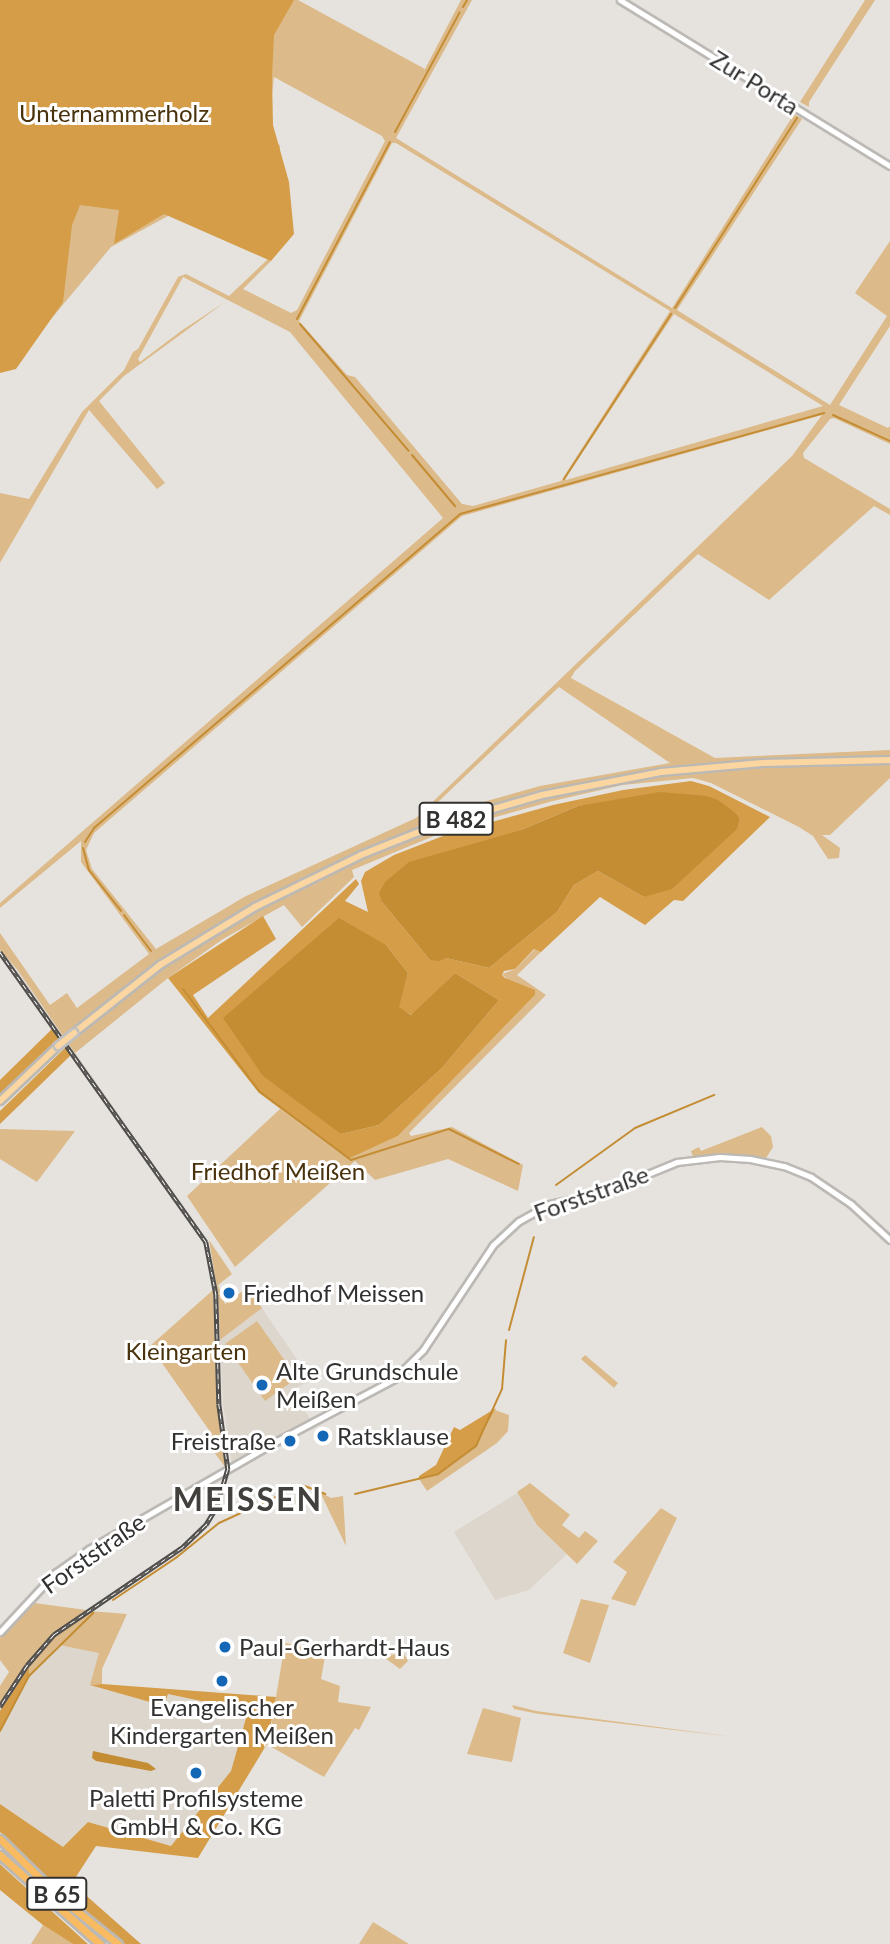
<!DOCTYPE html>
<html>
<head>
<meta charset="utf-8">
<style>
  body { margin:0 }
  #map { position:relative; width:890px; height:1944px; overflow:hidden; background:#e6e3df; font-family:Lato,sans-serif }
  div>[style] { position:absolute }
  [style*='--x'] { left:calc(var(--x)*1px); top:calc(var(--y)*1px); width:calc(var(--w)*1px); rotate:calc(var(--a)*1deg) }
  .built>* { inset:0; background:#ddd6cc }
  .green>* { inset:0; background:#dcba89 }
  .forest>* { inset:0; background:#d59d47 }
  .water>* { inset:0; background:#c48d34 }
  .stream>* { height:2px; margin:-1px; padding:0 1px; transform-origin:1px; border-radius:1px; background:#c48d34 }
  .roads { filter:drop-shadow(2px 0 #bcb9b5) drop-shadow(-2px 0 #bcb9b5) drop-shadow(0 2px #bcb9b5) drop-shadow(0 -2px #bcb9b5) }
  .secondary>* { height:5px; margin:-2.5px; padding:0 2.5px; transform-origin:2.5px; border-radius:2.5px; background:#fff }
  .primary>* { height:6px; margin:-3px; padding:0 3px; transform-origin:3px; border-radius:3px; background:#fbd6a0 }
  .highway>* { height:7px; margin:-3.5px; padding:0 3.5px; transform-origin:3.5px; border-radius:3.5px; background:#f8bb61 }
  .rail>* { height:4.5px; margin-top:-2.25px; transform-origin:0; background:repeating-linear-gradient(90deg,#fff 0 5px,#4e4d4b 0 10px); box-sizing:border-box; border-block:2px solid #4e4d4b }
  .bridges { filter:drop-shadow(2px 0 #c2c1c1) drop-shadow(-2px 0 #c2c1c1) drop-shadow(0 2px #c2c1c1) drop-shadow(0 -2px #c2c1c1) }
  .primary-bridge>* { height:6px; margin:-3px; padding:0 3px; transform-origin:3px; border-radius:3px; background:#fbd6a0 }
  .dots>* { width:19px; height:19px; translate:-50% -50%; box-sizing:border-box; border:4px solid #fff; border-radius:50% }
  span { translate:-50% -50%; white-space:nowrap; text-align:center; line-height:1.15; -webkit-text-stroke:6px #fff; paint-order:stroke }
  .shield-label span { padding:2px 5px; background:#fff; border:2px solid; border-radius:5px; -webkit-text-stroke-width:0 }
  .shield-label { font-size:23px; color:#323130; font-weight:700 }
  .street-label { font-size:24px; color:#323130 }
  .park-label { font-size:24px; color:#49320c }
  .poi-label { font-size:24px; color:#323130 }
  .left { translate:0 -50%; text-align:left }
  .right { translate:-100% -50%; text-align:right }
  .district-label { font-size:32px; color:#42403d; font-weight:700; letter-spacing:2px }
</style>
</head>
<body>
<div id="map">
  <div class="built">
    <div style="clip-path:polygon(0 950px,17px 969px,207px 1241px,218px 1294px,222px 1404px,230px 1468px,218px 1507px,207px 1527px,183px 1550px,55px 1636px,29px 1667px,0 1711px,0 1705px,26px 1665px,54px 1634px,181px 1547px,204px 1524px,216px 1506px,226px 1468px,217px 1404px,213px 1290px,204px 1243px,0 956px)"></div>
    <div style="clip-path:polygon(262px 1308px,311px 1380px,291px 1391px,312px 1421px,232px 1464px,223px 1404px,220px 1340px)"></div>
    <div style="clip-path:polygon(517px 1493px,537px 1525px,567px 1554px,529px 1590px,495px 1600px,454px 1532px)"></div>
    <div style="clip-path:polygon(59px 1645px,100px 1653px,91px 1685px,164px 1706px,168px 1694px,248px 1711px,231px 1771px,171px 1846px,88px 1822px,63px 1847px,0 1804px,0 1732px,29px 1676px)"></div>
  </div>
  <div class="green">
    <div style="clip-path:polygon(evenodd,0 0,298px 0,425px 69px,461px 0,472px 0,396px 138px,672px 308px,794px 114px,802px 119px,677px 310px,830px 405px,887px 316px,855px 293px,890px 241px,890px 326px,839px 405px,888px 428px,890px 426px,890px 444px,834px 418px,830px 419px,803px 453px,804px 458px,890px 509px,890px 515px,874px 506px,769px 600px,698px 554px,575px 671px,571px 678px,715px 758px,890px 750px,890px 778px,830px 835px,822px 835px,840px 848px,839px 858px,828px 859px,813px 836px,799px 827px,711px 783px,693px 778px,622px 785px,553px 801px,446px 831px,352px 870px,354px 877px,302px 927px,284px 905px,223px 939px,168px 978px,75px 1053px,17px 969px,0 950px,0 933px,50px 1005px,67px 993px,77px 1008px,149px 954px,81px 862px,81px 841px,0 908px,0 903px,443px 518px,290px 332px,183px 277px,138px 359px,140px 362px,181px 331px,225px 302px,124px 376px,99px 401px,165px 483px,157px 489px,89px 410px,0 563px,0 493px,29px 499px,82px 412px,124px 370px,133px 352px,138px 349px,178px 277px,186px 274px,229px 296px,268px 259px,271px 261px,243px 289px,291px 313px,297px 310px,385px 141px,382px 136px,274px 77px,268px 129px,280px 146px,280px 155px,111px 247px,12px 366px,0 0,392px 143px,396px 143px,670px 311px,561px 481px,473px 506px,462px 504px,355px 377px,347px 375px,299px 321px,392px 143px,0 0,674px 314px,823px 406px,566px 480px,565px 479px,674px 314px,0 0,822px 415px,792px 456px,416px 818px,246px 896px,156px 949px,92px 869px,86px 850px,94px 833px,462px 516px,822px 415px,0 0,559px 687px,670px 763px,540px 786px,419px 820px,559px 687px)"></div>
    <div style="clip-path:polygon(865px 0,875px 0,809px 102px,809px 107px,800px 102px)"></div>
    <div style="clip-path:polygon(535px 949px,541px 952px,517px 975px,546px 995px,409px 1133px,411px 1136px,452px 1127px,523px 1165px,518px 1191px,448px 1159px,375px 1180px,355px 1161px,235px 1267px,187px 1196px,280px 1109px,348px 1159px,398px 1136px,535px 995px,529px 988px,510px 982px,502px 974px,515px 969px)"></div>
    <div style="clip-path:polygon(762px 1127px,771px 1136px,773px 1147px,766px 1158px,723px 1154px,693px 1157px,691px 1151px,699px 1147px,701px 1151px)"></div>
    <div style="clip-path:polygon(0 1129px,75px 1131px,37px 1182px,0 1159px)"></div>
    <div style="clip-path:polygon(209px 1240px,232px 1274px,218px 1285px,225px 1304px,248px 1287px,262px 1308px,220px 1340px,218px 1294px)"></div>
    <div style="clip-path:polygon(213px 1290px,217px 1404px,226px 1468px,204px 1439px,211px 1433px,150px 1346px)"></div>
    <div style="clip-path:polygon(257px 1321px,297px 1378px,265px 1401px,225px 1344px)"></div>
    <div style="clip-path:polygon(585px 1355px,618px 1383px,614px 1388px,581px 1359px)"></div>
    <div style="clip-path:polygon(495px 1410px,509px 1415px,508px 1431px,497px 1443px,427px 1491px,419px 1479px,439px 1475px,474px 1448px)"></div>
    <div style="clip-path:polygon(530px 1483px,570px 1515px,562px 1525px,579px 1538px,585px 1531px,598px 1541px,577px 1564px,537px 1525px,517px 1492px)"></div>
    <div style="clip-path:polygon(320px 1492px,331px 1498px,343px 1496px,346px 1546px)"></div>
    <div style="clip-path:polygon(661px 1508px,677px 1518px,635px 1606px,611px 1599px,627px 1572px,613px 1562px)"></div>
    <div style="clip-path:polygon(581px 1599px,609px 1605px,590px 1663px,563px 1653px)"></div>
    <div style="clip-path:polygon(35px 1603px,86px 1610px,54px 1634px,26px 1665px,0 1705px,0 1686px,9px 1672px,0 1660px,0 1638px)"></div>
    <div style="clip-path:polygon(89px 1611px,127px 1614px,102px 1669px,102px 1684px,90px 1685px,99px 1653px,59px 1645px,29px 1676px,29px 1667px,55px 1636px)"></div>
    <div style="clip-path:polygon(285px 1643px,326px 1651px,321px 1679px,340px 1686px,338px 1702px,371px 1707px,359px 1730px,355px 1728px,324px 1777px,268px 1745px)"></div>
    <div style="clip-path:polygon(404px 1654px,408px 1661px,400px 1669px,385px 1658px,386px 1655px)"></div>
    <div style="clip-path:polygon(512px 1705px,536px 1711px,734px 1737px,539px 1714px,514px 1709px)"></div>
    <div style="clip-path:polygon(483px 1708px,521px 1718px,512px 1762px,467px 1754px)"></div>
    <div style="clip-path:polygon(373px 1922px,409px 1944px,359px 1944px)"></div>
    <div style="clip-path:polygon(43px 1925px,73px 1944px,31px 1944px)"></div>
  </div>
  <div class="forest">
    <div style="clip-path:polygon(0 0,294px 0,274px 35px,272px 77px,273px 125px,289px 182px,294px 234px,271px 261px,164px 214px,114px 244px,119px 210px,80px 205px,72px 225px,63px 302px,16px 369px,0 373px)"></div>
    <div style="clip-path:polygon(evenodd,691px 781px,709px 786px,770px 817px,683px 901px,674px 900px,645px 925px,600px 897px,541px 952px,534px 949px,515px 969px,504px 971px,502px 975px,505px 978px,535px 990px,535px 995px,398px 1136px,348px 1159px,259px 1093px,168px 978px,263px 916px,276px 939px,193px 995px,208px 1018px,356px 879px,359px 884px,345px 901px,368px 912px,361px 881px,365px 872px,394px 855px,448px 834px,553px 805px,623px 790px,691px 781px,707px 796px,737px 814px,740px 818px,736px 829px,644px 897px,598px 871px,574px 885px,557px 912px,489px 968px,446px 958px,430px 960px,382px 902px,521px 830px,578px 806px,707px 796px,691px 781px,386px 945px,408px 973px,398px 1008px,412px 1015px,455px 973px,499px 1000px,442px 1068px,379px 1125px,341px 1134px,386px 945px)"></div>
    <div style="clip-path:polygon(53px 1028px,60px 1037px,0 1096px,0 1080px)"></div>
    <div style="clip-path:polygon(67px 1046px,72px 1054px,0 1124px,0 1111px)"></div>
    <div style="clip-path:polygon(496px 1408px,474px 1448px,439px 1475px,419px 1479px,419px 1476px,436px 1465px,454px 1427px,460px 1430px)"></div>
    <div style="clip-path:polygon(29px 1667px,29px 1676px,0 1732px,0 1711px)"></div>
    <div style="clip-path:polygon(102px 1684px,276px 1697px,267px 1744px,198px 1858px,96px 1846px,72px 1883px,141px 1944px,125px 1944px,56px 1886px,0 1832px,0 1804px,63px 1847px,88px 1822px,171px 1846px,231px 1771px,248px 1711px,168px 1694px,164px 1706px,90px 1685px)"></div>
    <div style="clip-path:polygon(0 1864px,2px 1866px,88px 1944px,73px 1944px,43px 1925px,0 1890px)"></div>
  </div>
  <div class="water">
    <div style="clip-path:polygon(660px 792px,707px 796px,718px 800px,737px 814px,740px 818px,737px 829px,672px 889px,644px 897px,598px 871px,574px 885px,557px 912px,489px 968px,446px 958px,439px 961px,430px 960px,382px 902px,379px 893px,385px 882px,409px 862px,521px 830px,578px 806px)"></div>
    <div style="clip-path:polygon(339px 918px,386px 945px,408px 973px,399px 1007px,411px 1015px,455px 973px,499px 1000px,442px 1068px,379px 1125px,341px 1134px,263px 1076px,223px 1018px)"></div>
    <div style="clip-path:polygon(93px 1751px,148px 1763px,156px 1769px,151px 1771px,96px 1761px,92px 1758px)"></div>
  </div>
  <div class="stream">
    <div style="--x:463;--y:7;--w:8;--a:-60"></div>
    <div style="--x:395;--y:132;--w:136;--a:-61.6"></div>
    <div style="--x:675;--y:308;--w:226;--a:-57.3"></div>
    <div style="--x:297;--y:319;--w:200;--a:-62.3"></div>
    <div style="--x:300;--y:324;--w:167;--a:49.4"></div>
    <div style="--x:833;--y:415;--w:63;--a:24.5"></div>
    <div style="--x:412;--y:455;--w:67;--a:49.9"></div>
    <div style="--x:564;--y:479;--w:197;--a:-57"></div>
    <div style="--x:85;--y:842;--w:17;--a:-57"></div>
    <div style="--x:94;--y:828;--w:482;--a:-40.6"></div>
    <div style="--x:460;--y:514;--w:378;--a:-15.5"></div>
    <div style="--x:83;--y:848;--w:23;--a:75"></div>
    <div style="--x:89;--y:870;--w:52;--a:52"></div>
    <div style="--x:124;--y:915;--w:45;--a:53.1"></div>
    <div style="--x:183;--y:989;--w:127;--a:53.3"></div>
    <div style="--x:259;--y:1091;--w:115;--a:36.9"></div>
    <div style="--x:351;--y:1160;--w:103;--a:-17.6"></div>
    <div style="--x:449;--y:1129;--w:78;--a:26.6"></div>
    <div style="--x:556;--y:1185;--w:97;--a:-35.8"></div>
    <div style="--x:635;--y:1128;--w:86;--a:-22.7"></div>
    <div style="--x:509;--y:1330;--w:96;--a:-75"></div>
    <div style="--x:355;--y:1494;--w:85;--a:-13.5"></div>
    <div style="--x:438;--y:1474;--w:47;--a:-36.4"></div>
    <div style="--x:476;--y:1446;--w:63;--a:-65.5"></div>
    <div style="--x:502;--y:1389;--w:49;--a:-85.3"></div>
    <div style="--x:113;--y:1600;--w:77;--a:-33.9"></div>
    <div style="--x:177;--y:1557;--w:54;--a:-39"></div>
    <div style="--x:219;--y:1523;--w:91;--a:-24.6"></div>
    <div style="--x:302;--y:1485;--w:25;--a:21"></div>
    <div style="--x:0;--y:1731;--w:62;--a:-62.2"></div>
    <div style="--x:29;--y:1676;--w:90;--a:-44.5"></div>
  </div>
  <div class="roads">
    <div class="secondary">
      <div style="--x:620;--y:0;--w:317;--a:31.6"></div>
      <div style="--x:0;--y:1632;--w:81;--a:-47"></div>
      <div style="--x:55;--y:1573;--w:42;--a:-35.2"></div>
      <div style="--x:89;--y:1549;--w:217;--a:-29.9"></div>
      <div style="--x:277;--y:1441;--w:132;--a:-27.9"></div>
      <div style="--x:394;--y:1379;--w:41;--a:-45"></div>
      <div style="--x:423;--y:1350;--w:126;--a:-56.3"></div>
      <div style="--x:493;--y:1245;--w:35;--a:-43"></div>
      <div style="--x:519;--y:1221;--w:35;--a:-29"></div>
      <div style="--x:550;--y:1204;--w:57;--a:-13.1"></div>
      <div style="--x:606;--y:1191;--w:77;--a:-22.2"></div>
      <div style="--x:677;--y:1162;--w:43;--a:-6.6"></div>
      <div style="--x:720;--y:1157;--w:30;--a:4"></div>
      <div style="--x:750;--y:1159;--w:35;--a:12"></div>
      <div style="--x:784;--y:1166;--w:29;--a:22"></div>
      <div style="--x:811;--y:1177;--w:48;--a:34"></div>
      <div style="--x:851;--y:1204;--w:53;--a:42.7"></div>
    </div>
    <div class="primary">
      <div style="--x:74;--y:1033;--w:110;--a:-38.3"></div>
      <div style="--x:160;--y:965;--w:111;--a:-31.4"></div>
      <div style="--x:255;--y:907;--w:118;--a:-26.1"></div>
      <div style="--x:361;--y:855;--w:79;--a:-21.7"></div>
      <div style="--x:434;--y:826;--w:112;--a:-16"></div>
      <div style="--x:542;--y:795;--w:121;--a:-10.9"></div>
      <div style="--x:661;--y:772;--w:102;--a:-5"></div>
      <div style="--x:763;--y:763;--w:127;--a:-1.4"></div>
      <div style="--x:0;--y:1101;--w:80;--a:-43.5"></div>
    </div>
    <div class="highway">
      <div style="--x:0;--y:1839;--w:80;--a:44.5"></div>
      <div style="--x:57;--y:1895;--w:78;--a:38.8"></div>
      <div style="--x:0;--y:1855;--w:134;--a:41.7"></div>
    </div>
  </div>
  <div class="rail">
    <div style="--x:0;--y:952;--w:356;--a:54.6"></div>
    <div style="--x:206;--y:1242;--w:53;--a:79.1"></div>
    <div style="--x:216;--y:1294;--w:110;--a:88.4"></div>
    <div style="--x:219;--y:1404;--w:66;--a:82.1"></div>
    <div style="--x:228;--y:1469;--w:40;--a:106"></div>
    <div style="--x:217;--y:1507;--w:21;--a:121"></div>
    <div style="--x:206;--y:1525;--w:33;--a:136"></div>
    <div style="--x:182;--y:1548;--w:155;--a:145.8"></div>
    <div style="--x:54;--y:1635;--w:41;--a:131.1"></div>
    <div style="--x:27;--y:1666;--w:49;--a:123.4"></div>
  </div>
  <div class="bridges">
    <div class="primary-bridge">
      <div style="--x:58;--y:1046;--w:21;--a:-39"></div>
    </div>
  </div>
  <div class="dots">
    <div style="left:229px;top:1293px;background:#1467b6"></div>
    <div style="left:262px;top:1385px;background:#1467b6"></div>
    <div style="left:323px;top:1436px;background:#1467b6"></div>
    <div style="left:290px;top:1441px;background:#1467b6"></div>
    <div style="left:225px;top:1647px;background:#1467b6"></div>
    <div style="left:222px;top:1681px;background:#1467b6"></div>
    <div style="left:196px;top:1773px;background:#1467b6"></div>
  </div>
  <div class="shield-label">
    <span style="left:456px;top:819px">B 482</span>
    <span style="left:57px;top:1894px">B 65</span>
  </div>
  <div class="street-label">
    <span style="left:755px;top:82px;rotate:32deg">Zur Porta</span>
    <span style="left:591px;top:1193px;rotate:-20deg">Forststraße</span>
    <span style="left:93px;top:1553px;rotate:-35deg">Forststraße</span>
  </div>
  <div class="park-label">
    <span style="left:114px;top:113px">Unternammerholz</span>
    <span style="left:278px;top:1171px">Friedhof Meißen</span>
    <span style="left:186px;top:1351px">Kleingarten</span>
  </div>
  <div class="poi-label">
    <span class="left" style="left:243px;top:1293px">Friedhof Meissen</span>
    <span class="left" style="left:276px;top:1385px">Alte Grundschule<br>Meißen</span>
    <span class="left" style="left:337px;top:1436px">Ratsklause</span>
    <span class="right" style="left:276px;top:1441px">Freistraße</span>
    <span class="left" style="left:239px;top:1647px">Paul-Gerhardt-Haus</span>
    <span style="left:222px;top:1721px">Evangelischer<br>Kindergarten Meißen</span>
    <span style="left:196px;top:1812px">Paletti Profilsysteme<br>GmbH &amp; Co. KG</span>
  </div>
  <div class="district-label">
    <span style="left:248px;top:1499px">MEISSEN</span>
  </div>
</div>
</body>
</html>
